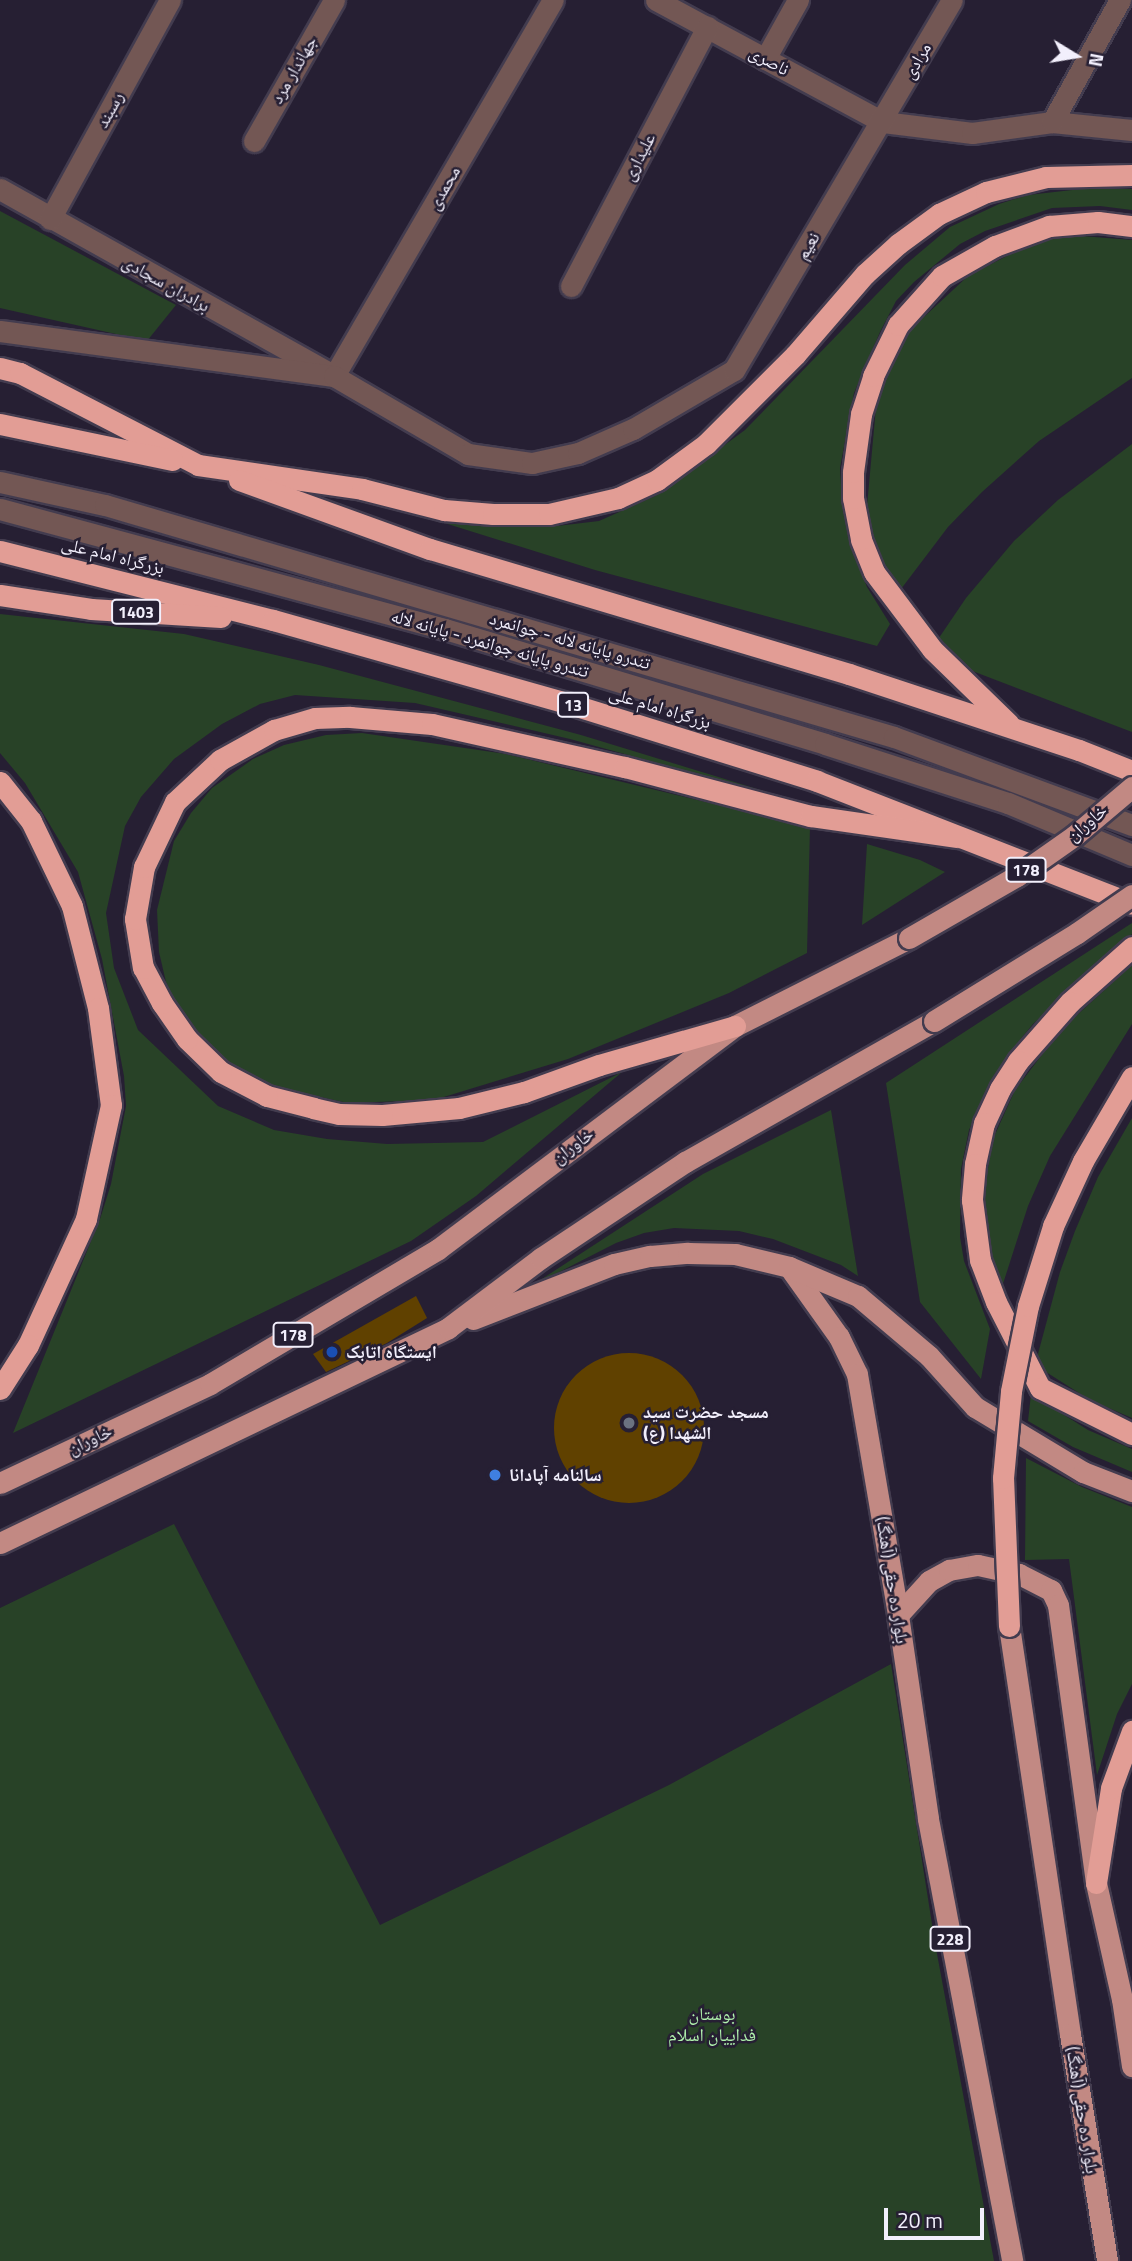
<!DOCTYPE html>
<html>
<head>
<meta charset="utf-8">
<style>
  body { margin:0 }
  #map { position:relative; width:1132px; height:2261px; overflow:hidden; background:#261f33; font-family:"Titillium Web","Noto Naskh Arabic",sans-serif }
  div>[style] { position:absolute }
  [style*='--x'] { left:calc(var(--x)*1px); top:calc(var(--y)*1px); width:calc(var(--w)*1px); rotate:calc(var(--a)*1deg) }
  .green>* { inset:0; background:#284227 }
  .building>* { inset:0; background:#604100 }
  .round { border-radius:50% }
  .roads { filter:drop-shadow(2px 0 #433c4f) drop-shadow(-2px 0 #433c4f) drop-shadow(0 2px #433c4f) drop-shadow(0 -2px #433c4f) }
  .minor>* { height:21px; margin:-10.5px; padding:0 10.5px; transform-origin:10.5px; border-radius:10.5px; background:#735754 }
  .major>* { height:21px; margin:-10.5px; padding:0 10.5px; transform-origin:10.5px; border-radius:10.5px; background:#c28983 }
  .highway>* { height:21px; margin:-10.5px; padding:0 10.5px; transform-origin:10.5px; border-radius:10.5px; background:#e29d95 }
  .bridges { filter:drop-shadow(2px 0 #433c4f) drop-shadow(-2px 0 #433c4f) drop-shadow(0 2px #433c4f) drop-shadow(0 -2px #433c4f) }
  .major-bridge>* { height:21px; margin:-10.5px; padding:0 10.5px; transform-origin:10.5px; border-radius:10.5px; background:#c28983 }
  .highway-bridge>* { height:21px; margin:-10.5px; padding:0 10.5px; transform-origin:10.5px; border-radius:10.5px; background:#e29d95 }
  .dots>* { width:19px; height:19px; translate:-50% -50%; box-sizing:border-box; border:4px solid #261f33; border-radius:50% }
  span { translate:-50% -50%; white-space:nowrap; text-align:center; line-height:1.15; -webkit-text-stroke:5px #261f33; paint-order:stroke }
  .shield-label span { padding:2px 5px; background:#261f33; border:2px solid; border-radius:5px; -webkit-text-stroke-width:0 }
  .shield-label { font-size:16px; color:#f2effc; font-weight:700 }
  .street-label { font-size:18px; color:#f2effc }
  .poi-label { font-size:18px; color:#f2effc; font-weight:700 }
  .left { translate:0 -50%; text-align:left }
  .park-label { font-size:18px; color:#b0f2ad }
  .north { position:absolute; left:1041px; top:21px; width:70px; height:70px; -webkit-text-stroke:5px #261f33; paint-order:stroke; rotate:101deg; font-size:19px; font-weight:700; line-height:28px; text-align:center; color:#f2effc }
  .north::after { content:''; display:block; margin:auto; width:24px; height:32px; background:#f2effc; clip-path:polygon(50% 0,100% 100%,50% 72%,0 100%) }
  .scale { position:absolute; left:884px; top:2208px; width:100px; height:32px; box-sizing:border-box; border:4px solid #f2effc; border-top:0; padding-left:9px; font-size:21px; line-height:24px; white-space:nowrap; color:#f2effc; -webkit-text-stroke:5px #261f33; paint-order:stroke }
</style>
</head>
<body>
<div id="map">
  <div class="green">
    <div style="clip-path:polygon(1090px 188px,1132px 189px,1132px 210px,1100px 206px,1052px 208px,985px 231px,960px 244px,914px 282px,896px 301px,880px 332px,854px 393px,840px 468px,842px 500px,852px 549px,867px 587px,890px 624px,877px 646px,595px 570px,406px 511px,496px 526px,557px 526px,599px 521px,655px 496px,745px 430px,905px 265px,950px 227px,999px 204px,1028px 195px)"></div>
    <div style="clip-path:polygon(0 211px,176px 305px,147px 341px,0 308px)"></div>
    <div style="clip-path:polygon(1069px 235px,1132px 240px,1132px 378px,1039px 441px,982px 492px,948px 527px,898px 593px,873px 539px,867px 506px,876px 407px,885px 373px,911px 329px,968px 276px,1032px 243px)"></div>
    <div style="clip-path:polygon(1132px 444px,1132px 732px,928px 654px,966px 598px,1014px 541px,1058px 500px)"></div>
    <div style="clip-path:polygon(0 614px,184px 634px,319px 665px,581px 735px,813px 806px,570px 739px,415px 703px,295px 695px,260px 704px,222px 724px,174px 759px,141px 797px,125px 826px,106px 913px,114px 968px,138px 1030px,218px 1106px,274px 1130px,327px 1139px,387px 1144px,483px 1142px,622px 1072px,476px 1196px,411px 1241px,13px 1433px,100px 1219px,111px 1184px,126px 1106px,124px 1076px,102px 959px,78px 872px,25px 783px,0 753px)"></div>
    <div style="clip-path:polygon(362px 733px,506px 754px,810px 827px,807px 953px,729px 993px,568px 1059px,434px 1100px,348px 1103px,278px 1088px,230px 1064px,201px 1040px,176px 1005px,166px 982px,159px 952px,157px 910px,174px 841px,191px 813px,212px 788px,253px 759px,284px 745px,326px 735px)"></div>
    <div style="clip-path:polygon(867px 844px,920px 860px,945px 872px,862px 925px)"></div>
    <div style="clip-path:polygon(1132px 923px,1132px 934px,1033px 1024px,1011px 1051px,990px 1082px,969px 1130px,961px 1169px,960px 1237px,964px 1261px,990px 1329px,981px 1379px,920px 1302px,886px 1083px)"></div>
    <div style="clip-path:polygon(1132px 965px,1132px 1024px,1050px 1156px,1028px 1206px,1001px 1290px,990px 1254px,983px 1197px,993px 1139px,1015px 1090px,1044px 1052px,1076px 1016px)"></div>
    <div style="clip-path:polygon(831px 1110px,858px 1276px,841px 1265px,773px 1239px,739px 1231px,674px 1228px,644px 1233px,616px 1243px,528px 1288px,703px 1174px)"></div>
    <div style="clip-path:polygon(1132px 1118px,1132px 1418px,1090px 1400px,1035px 1365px,1060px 1272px,1075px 1231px,1098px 1177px)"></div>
    <div style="clip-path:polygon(1031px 1394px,1088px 1430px,1132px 1449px,1132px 1472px,1073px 1447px,1028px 1421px)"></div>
    <div style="clip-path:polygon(1026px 1458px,1082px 1487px,1132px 1507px,1132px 1684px,1117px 1714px,1097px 1775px,1069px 1559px,1025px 1560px)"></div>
    <div style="clip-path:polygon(174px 1524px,380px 1925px,669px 1785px,891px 1664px,935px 1943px,994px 2261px,0 2261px,0 1608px)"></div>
  </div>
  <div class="building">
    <div style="clip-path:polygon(416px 1296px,427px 1318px,387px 1343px,326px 1372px,313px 1354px)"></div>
    <div class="round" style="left:554px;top:1353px;width:150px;height:150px"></div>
  </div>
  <div class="roads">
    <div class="minor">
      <div style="--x:656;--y:0;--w:258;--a:28.3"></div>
      <div style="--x:883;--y:122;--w:90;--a:7"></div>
      <div style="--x:972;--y:133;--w:81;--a:-7.8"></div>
      <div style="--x:1052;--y:122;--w:80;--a:5.7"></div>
      <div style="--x:765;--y:59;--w:68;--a:-60.8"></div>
      <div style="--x:1052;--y:122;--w:140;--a:-60.9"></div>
      <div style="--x:254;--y:141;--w:162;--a:-60.4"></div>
      <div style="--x:0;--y:189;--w:383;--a:29.2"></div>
      <div style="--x:334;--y:376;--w:435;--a:-59.8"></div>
      <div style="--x:50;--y:219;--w:250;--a:-61.3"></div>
      <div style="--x:571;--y:286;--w:293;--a:-62.3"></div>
      <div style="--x:0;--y:331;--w:337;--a:7.7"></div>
      <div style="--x:334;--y:376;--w:155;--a:30.2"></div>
      <div style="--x:468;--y:454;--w:65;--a:8"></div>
      <div style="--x:532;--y:463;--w:47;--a:-12.3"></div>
      <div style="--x:578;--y:453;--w:60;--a:-23.6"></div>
      <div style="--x:633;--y:429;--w:117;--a:-30.3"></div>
      <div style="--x:734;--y:370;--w:429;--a:-59.5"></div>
      <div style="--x:0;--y:482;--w:107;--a:12.4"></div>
      <div style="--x:105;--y:505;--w:822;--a:16.39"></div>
      <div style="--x:894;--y:737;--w:254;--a:20.3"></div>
      <div style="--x:0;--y:509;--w:461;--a:15.1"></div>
      <div style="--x:445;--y:629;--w:397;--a:16.8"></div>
      <div style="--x:825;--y:744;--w:192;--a:17.9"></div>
      <div style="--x:1008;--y:803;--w:134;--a:22.8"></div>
    </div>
    <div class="major">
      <div style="--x:789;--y:1267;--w:86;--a:54.5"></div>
      <div style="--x:839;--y:1337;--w:41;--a:64.1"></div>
      <div style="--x:857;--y:1374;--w:244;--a:80.3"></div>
      <div style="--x:898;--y:1615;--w:206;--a:81.6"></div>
      <div style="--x:928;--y:1819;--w:450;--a:79.2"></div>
      <div style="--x:473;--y:1319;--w:151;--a:-21.3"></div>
      <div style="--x:614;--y:1264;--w:37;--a:-13"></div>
      <div style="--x:650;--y:1256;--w:38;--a:-5"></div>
      <div style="--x:688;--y:1253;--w:47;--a:1.2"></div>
      <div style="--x:735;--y:1254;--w:56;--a:13.5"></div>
      <div style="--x:789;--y:1267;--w:75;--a:22.8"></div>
      <div style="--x:858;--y:1296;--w:93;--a:40.2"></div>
      <div style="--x:929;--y:1356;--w:69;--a:48"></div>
      <div style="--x:975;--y:1407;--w:126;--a:31"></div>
      <div style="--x:1083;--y:1472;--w:53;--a:21.2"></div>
      <div style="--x:0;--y:1483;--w:232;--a:-25.2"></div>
      <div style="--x:210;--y:1384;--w:265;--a:-30.6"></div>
      <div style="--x:438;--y:1249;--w:371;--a:-36.9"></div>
      <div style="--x:735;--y:1026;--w:195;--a:-26.8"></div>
      <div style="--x:0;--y:1543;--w:497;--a:-25.6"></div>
      <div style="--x:448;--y:1328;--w:116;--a:-37"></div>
      <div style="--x:541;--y:1258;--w:173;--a:-33.7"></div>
      <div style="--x:685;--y:1162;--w:286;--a:-29.5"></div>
      <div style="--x:898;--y:1615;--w:46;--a:-47.6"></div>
      <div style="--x:929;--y:1581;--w:23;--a:-29"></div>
      <div style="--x:949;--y:1570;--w:29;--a:-10"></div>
      <div style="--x:978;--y:1565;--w:42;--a:12.4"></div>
      <div style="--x:1019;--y:1574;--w:36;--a:27"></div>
      <div style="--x:1051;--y:1590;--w:17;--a:65"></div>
      <div style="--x:1058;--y:1605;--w:281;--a:82.2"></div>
      <div style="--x:1096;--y:1883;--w:119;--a:77.4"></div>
      <div style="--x:1122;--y:1999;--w:68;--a:81.5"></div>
      <div style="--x:1009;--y:1626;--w:413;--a:81.5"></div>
      <div style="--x:1070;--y:2034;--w:230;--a:80.7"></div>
    </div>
    <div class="highway">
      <div style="--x:0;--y:368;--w:21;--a:14"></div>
      <div style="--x:20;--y:373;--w:200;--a:27.3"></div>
      <div style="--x:198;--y:465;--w:166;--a:8.3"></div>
      <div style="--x:362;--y:489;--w:85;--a:14.4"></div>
      <div style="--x:444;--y:510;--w:49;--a:4.7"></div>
      <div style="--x:493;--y:514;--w:56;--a:0"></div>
      <div style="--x:549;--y:514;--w:71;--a:-13.1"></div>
      <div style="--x:618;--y:498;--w:43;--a:-24.8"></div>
      <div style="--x:657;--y:480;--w:61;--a:-36.3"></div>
      <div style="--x:706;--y:444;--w:126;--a:-45"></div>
      <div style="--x:795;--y:355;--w:107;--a:-49.2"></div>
      <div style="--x:865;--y:274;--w:45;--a:-42.3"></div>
      <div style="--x:898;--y:244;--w:51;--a:-36.2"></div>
      <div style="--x:939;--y:214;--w:52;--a:-25.1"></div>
      <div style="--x:986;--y:192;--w:62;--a:-14"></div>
      <div style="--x:1046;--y:177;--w:86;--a:-1.3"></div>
      <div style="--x:0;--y:424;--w:176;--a:11.8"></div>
      <div style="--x:239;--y:480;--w:203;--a:19.9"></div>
      <div style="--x:430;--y:549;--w:437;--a:16.6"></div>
      <div style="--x:849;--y:674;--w:242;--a:18.3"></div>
      <div style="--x:1079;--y:750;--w:57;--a:21.6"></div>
      <div style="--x:0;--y:551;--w:282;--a:14.2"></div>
      <div style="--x:273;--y:620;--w:319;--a:15.8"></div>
      <div style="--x:580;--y:707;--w:248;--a:17.3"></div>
      <div style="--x:817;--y:781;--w:338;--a:21.3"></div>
      <div style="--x:0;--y:595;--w:92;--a:8.7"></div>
      <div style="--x:91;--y:609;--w:130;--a:3.5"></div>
      <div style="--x:1009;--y:724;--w:107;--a:-135.8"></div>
      <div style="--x:932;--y:649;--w:96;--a:-127"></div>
      <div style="--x:874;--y:572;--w:35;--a:-112"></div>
      <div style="--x:861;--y:539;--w:42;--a:-101"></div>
      <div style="--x:853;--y:498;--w:26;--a:-90"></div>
      <div style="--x:853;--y:472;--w:59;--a:-82.1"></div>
      <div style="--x:861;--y:414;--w:40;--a:-72"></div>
      <div style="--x:873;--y:376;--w:57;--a:-63.9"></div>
      <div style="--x:898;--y:325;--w:66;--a:-48.1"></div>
      <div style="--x:942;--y:276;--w:61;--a:-29.5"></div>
      <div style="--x:995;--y:246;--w:58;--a:-20.3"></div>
      <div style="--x:1049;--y:226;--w:49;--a:-4.7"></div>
      <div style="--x:1098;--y:222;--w:34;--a:7"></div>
      <div style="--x:0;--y:782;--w:50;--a:51.5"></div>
      <div style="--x:31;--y:821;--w:94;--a:64.2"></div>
      <div style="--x:72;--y:906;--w:105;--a:75.7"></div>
      <div style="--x:98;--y:1008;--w:98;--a:82.4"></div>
      <div style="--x:111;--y:1105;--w:117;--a:102.4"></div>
      <div style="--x:86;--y:1219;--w:139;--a:114.7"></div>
      <div style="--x:28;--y:1345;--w:52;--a:122.5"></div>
      <div style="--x:1132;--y:947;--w:83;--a:138.4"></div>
      <div style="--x:1070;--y:1002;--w:79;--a:131.4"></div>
      <div style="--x:1018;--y:1061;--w:33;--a:123"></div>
      <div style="--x:1000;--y:1089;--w:38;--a:115"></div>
      <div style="--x:984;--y:1123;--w:42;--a:102.4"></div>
      <div style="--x:975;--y:1164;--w:36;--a:95"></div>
      <div style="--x:972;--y:1200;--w:61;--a:82.4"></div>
      <div style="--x:980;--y:1260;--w:45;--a:69.1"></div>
      <div style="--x:996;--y:1302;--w:97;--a:62.9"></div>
      <div style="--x:1040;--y:1388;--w:103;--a:26.6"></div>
      <div style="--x:735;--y:1026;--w:141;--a:164"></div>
      <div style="--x:599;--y:1065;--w:80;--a:160.2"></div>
      <div style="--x:524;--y:1092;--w:67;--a:166.2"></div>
      <div style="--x:459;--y:1108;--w:77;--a:174.8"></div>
      <div style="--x:382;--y:1115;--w:43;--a:-178.7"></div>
      <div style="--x:339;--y:1114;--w:26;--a:-167"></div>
      <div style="--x:314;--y:1108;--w:49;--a:-165.7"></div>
      <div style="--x:267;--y:1096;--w:52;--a:-152.4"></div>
      <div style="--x:221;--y:1072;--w:47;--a:-135.9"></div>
      <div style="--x:187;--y:1039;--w:44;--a:-124.8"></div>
      <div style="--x:162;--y:1003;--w:40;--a:-118"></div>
      <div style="--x:143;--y:968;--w:50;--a:-99.3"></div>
      <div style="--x:135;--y:919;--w:53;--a:-80.2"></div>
      <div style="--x:144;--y:867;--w:72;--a:-64.5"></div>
      <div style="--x:175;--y:802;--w:62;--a:-43"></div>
      <div style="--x:220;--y:760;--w:62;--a:-29.1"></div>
      <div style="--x:274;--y:730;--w:43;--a:-16.3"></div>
      <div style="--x:315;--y:718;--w:35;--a:-2"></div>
      <div style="--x:350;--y:717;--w:82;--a:4.9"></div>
      <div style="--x:432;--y:724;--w:198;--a:12.6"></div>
      <div style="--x:625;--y:767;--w:192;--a:14.8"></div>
      <div style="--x:811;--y:816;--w:148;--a:8.2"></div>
      <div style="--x:1096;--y:1883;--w:96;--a:-81"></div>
      <div style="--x:1111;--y:1788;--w:61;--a:-69.8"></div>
    </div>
  </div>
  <div class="bridges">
    <div class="major-bridge">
      <div style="--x:909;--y:938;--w:125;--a:-29.9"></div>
      <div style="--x:1017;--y:876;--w:70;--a:-35.1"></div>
      <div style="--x:1074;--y:836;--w:76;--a:-40.2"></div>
      <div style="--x:934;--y:1021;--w:168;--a:-31.6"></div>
      <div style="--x:1077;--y:933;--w:67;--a:-34.6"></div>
    </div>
    <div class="highway-bridge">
      <div style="--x:1009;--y:1626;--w:148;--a:-92.3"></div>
      <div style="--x:1003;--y:1478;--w:87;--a:-84.7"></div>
      <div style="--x:1011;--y:1391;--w:87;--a:-78.7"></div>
      <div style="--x:1028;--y:1306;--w:84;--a:-72.6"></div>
      <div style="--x:1053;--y:1226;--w:72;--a:-65.2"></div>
      <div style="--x:1083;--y:1161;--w:97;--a:-59.7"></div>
    </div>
  </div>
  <div class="dots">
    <div style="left:332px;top:1352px;background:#1a4fb4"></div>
    <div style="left:629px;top:1423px;background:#6b7280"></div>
    <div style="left:495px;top:1475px;background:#3f7fe0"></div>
  </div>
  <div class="shield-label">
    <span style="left:136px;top:612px">1403</span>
    <span style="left:573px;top:705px">13</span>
    <span style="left:1026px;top:870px">178</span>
    <span style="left:293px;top:1335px">178</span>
    <span style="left:950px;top:1939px">228</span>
  </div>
  <div class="street-label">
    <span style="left:769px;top:61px;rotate:28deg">ناصری</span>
    <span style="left:917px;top:61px;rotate:-60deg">مرادی</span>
    <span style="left:294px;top:70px;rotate:-60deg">جهاندار مرد</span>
    <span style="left:110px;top:110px;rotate:-61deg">رسبند</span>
    <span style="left:639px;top:157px;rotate:-62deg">علیداری</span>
    <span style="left:444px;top:188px;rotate:-60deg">محمدی</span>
    <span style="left:808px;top:246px;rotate:-59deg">نعیم</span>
    <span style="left:166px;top:284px;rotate:29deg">برادران سجادی</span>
    <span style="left:113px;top:556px;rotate:14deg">بزرگراه امام علی</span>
    <span style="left:570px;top:641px;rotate:16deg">تندرو پایانه لاله - جوانمرد</span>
    <span style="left:490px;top:644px;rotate:16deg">تندرو پایانه جوانمرد - پایانه لاله</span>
    <span style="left:660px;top:708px;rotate:17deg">بزرگراه امام علی</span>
    <span style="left:1087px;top:823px;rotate:-40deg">خاوران</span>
    <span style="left:573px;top:1146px;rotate:-37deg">خاوران</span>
    <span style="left:90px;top:1440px;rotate:-25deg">خاوران</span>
    <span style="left:892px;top:1580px;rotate:81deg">بلوار ده حقی (آهنگ)</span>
    <span style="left:1082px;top:2110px;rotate:81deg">بلوار ده حقی (آهنگ)</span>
  </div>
  <div class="poi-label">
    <span class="left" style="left:346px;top:1352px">ایستگاه اتابک</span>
    <span class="left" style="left:643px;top:1423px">مسجد حضرت سید<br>الشهدا (ع)</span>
    <span class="left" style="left:509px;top:1475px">سالنامه آپادانا</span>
  </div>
  <div class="park-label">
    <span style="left:712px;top:2025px">بوستان<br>فداییان اسلام</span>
  </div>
  <div class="north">N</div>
  <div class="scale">20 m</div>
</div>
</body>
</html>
